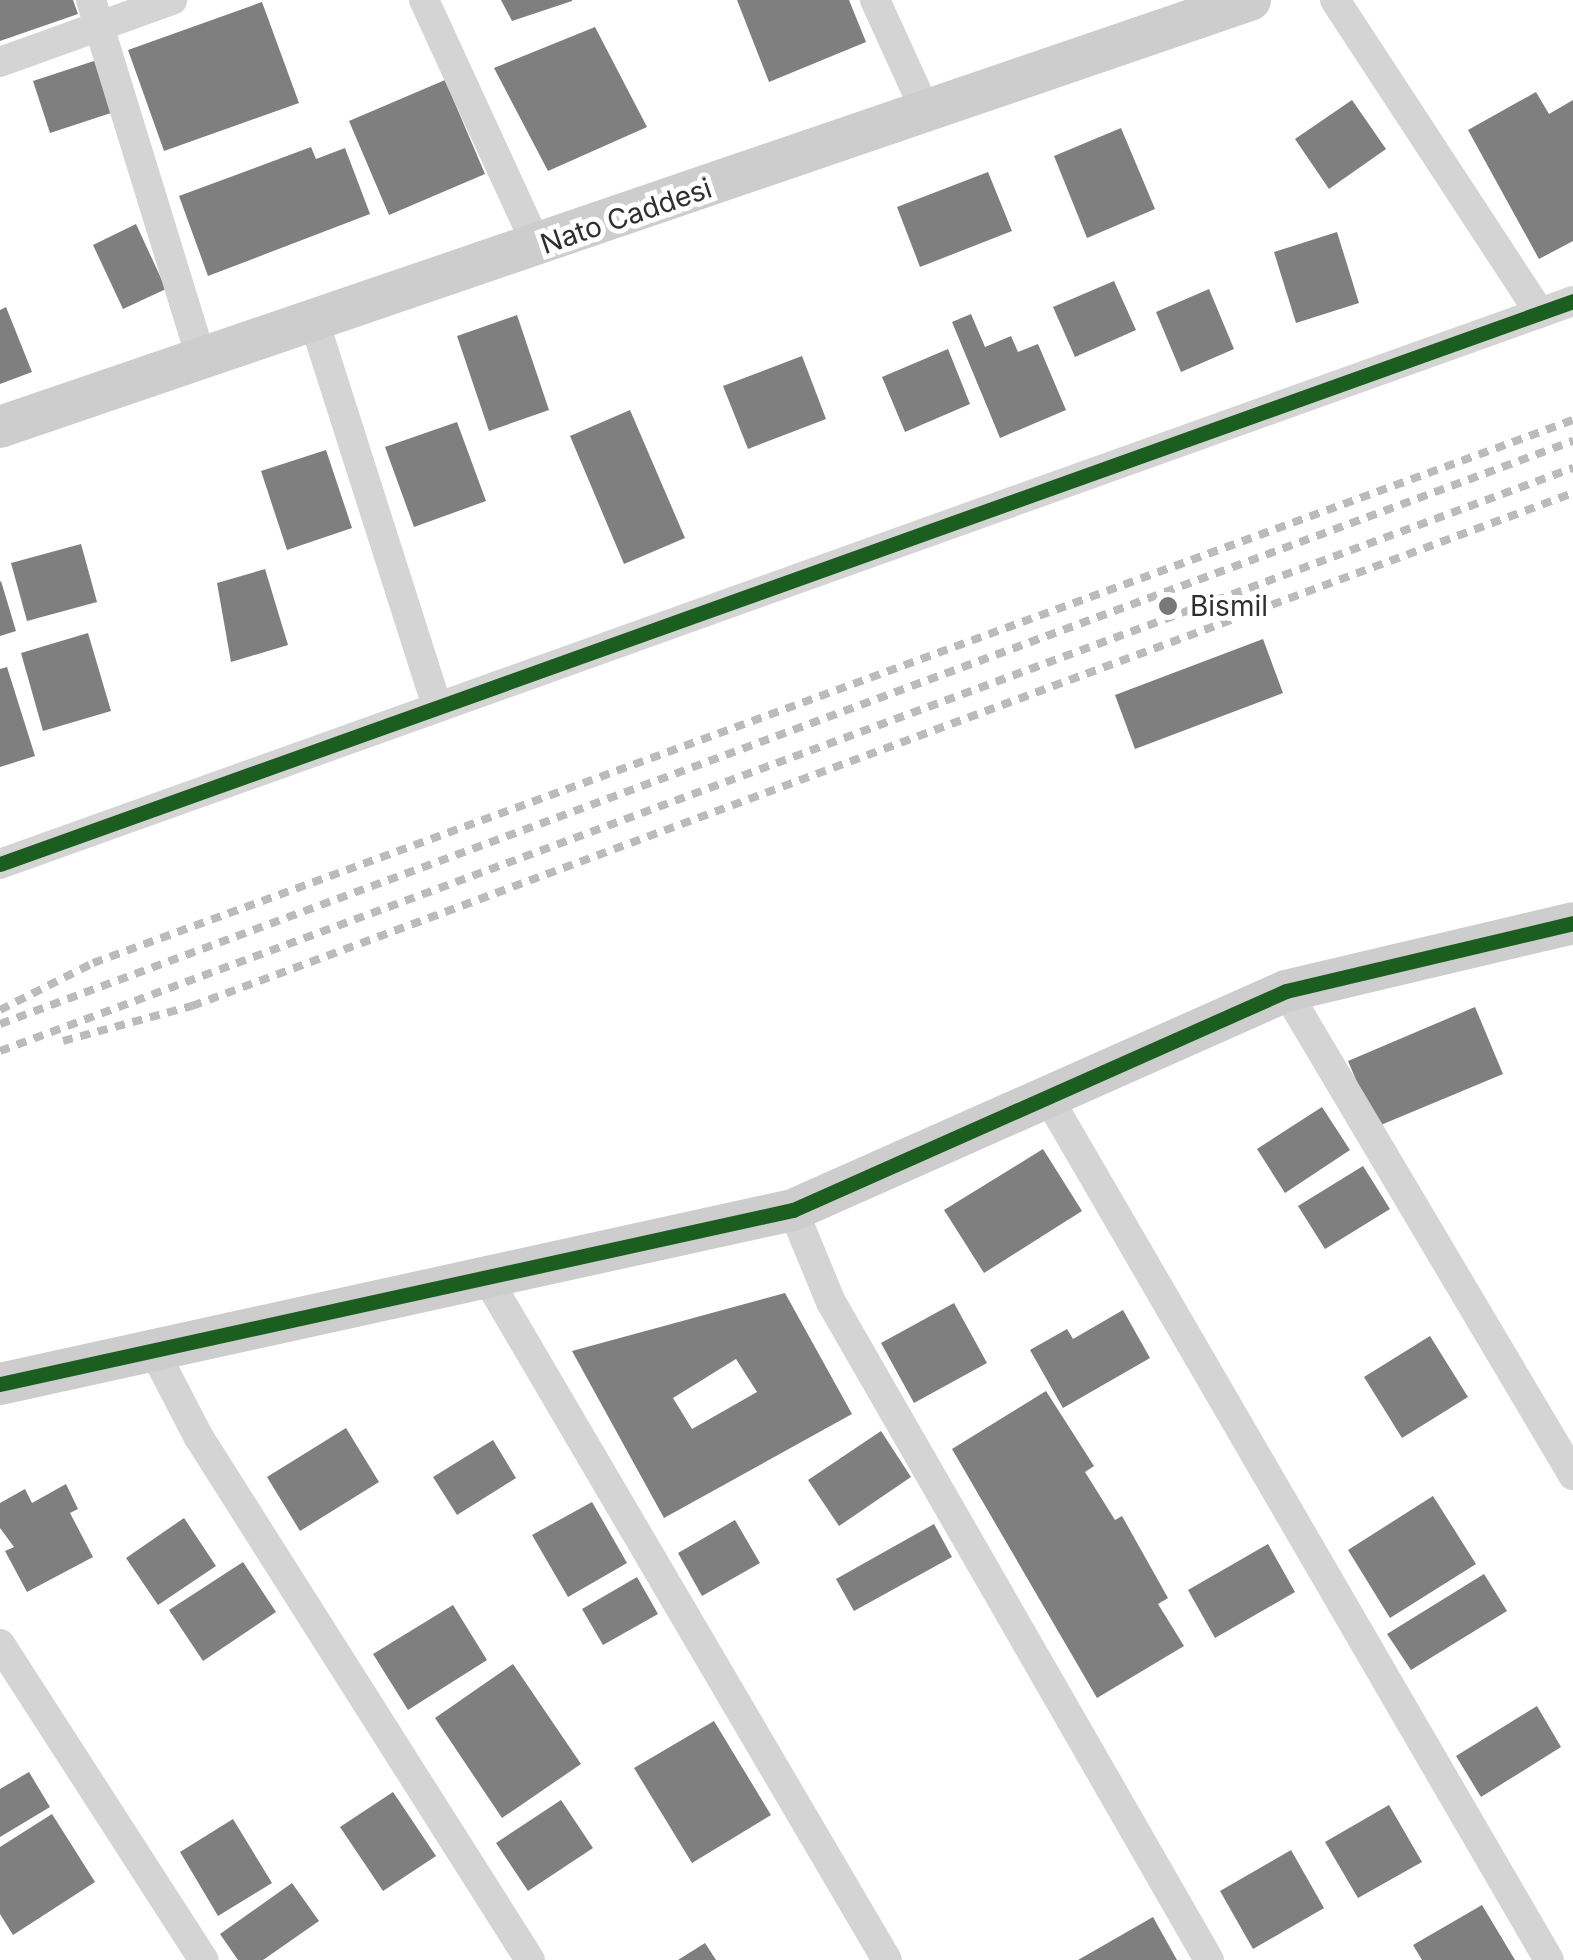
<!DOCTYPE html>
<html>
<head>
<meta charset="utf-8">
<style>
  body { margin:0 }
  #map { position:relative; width:1573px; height:1960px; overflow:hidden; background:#fff; font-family:Inter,sans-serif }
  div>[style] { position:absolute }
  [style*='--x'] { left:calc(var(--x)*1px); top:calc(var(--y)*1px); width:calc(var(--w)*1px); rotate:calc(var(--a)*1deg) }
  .building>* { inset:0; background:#7f7f7f }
  .street>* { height:30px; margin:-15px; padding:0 15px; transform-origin:15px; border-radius:15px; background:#d4d4d4 }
  .secondary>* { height:42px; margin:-21px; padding:0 21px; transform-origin:21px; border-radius:21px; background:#cdcdcd }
  .rail>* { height:8px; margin-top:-4px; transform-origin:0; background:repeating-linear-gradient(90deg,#bbb 0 10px,transparent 0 18px) }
  .cycleway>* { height:15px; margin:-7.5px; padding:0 7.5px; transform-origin:7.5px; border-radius:7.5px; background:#1b5e20 }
  .dots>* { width:28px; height:28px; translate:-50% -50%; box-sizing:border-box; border:5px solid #fff; border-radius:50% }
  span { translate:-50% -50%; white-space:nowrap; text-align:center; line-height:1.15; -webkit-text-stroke:10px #fff; paint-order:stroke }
  .street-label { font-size:28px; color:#2f2f2f }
  .poi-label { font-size:28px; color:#2f2f2f }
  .left { translate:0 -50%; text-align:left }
</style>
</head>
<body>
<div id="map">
  <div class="building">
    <div style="clip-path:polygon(0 0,73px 0,78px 14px,0 41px)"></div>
    <div style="clip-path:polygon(501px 0,572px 0,572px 1px,512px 21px)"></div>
    <div style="clip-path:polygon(737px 0,849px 0,866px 42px,769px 82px)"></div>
    <div style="clip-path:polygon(262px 2px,299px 103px,164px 151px,128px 50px)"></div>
    <div style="clip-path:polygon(595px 27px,647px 127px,548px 171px,494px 68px)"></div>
    <div style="clip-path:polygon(97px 60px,114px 112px,50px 133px,33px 81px)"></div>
    <div style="clip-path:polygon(445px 80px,485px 174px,389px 215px,349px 121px)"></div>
    <div style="clip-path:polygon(1536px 92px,1549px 114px,1573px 100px,1573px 241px,1539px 259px,1468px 130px)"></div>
    <div style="clip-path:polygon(1352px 100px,1386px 149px,1329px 189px,1295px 139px)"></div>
    <div style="clip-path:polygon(1121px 128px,1155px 209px,1087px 238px,1054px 156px)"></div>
    <div style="clip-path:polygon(311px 147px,316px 159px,345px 148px,370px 214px,208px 276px,179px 196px)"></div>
    <div style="clip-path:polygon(988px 172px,1012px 231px,920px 267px,897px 207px)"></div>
    <div style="clip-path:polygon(136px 224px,166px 289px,123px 309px,93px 245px)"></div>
    <div style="clip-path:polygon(1337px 232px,1359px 303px,1296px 323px,1274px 252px)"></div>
    <div style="clip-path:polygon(1114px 281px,1136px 330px,1075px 357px,1053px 307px)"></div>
    <div style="clip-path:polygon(1209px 289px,1234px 349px,1181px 372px,1156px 312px)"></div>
    <div style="clip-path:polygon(6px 307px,32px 372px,0 384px,0 310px)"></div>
    <div style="clip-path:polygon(971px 314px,985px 347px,1011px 336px,1018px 352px,1038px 344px,1066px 410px,1000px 438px,952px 322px)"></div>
    <div style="clip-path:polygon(517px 315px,549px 410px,489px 431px,457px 336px)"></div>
    <div style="clip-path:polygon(948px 349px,970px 404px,905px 432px,882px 377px)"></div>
    <div style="clip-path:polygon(802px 356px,826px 419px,748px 449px,723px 386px)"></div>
    <div style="clip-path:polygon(630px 410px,685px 538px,624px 564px,570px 436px)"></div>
    <div style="clip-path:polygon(457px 422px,486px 501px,414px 527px,385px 447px)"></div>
    <div style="clip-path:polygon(326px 450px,352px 528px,287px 550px,261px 471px)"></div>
    <div style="clip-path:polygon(81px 544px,97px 602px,27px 621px,11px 563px)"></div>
    <div style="clip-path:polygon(265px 569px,288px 645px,231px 662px,217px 583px)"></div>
    <div style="clip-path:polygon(1px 581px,16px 631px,0 636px,0 582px)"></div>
    <div style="clip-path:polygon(88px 633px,111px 711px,43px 731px,21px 653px)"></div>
    <div style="clip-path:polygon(1263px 639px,1283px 693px,1135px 749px,1115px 695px)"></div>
    <div style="clip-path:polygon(7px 667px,35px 756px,0 767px,0 669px)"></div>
    <div style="clip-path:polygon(1475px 1007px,1503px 1074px,1376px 1127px,1348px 1061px)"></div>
    <div style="clip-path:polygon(1322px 1107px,1350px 1150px,1285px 1193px,1257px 1149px)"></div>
    <div style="clip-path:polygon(1043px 1149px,1082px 1211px,984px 1273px,944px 1210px)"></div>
    <div style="clip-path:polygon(1363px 1166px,1390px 1209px,1325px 1249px,1298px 1206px)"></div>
    <div style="clip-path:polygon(evenodd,785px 1293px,852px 1414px,664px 1518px,572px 1351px,785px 1293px,736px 1359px,757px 1392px,692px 1429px,673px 1398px,736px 1359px)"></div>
    <div style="clip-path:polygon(954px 1303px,987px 1363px,914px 1403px,881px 1343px)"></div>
    <div style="clip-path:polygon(1123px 1310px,1150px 1358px,1063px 1408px,1030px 1350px,1067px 1329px,1073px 1339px)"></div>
    <div style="clip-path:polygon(1430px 1336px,1468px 1397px,1402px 1438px,1364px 1377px)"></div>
    <div style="clip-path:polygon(1046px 1391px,1094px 1466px,1085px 1472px,1115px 1520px,1122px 1516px,1168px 1598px,1158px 1604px,1184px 1646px,1097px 1698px,952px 1449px)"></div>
    <div style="clip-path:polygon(346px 1428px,379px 1482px,300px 1531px,267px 1477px)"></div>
    <div style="clip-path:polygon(881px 1431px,911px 1477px,839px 1526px,808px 1480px)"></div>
    <div style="clip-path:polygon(493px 1440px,516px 1478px,457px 1515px,433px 1477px)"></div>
    <div style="clip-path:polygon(66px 1484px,78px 1509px,70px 1513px,93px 1557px,27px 1592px,5px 1551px,14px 1547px,0 1528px,0 1503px,25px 1489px,32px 1503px)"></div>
    <div style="clip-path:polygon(1433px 1496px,1476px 1564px,1390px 1618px,1348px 1550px)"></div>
    <div style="clip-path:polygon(592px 1502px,627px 1563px,568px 1597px,532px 1535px)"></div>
    <div style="clip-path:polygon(184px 1518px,216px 1566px,158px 1605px,126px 1558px)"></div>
    <div style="clip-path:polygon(735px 1520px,760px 1563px,702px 1596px,678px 1553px)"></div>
    <div style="clip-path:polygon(934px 1524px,952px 1557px,854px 1611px,836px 1579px)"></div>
    <div style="clip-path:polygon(1268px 1544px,1295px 1592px,1215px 1638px,1188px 1590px)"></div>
    <div style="clip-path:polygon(243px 1562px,276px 1612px,203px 1661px,169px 1610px)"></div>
    <div style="clip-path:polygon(1484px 1574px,1507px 1611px,1411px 1670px,1387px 1634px)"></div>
    <div style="clip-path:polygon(637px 1577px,658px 1614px,603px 1645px,582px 1609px)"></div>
    <div style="clip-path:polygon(453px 1605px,487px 1660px,408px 1710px,373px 1654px)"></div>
    <div style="clip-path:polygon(513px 1664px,581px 1764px,502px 1818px,435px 1718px)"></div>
    <div style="clip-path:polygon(1537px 1706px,1561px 1747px,1481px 1797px,1456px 1756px)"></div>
    <div style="clip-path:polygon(714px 1721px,771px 1815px,692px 1863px,634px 1768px)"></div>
    <div style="clip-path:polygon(29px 1772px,50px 1807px,0 1837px,0 1789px)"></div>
    <div style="clip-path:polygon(393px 1792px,436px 1856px,383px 1891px,340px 1827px)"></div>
    <div style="clip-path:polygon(561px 1800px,593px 1848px,528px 1891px,496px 1843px)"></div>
    <div style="clip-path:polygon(1389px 1805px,1422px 1862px,1358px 1898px,1325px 1842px)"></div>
    <div style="clip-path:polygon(52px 1814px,95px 1882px,13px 1935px,0 1914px,0 1847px)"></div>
    <div style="clip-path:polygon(233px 1819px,272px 1883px,218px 1916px,180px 1852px)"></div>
    <div style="clip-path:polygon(1291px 1850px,1324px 1908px,1253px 1949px,1220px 1891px)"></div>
    <div style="clip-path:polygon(292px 1883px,319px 1921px,263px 1960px,238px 1960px,220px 1934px)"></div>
    <div style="clip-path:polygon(1482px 1905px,1515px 1960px,1422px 1960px,1413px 1945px)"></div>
    <div style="clip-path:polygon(1153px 1917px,1177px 1960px,1078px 1960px)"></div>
    <div style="clip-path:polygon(705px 1943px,716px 1960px,678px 1960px)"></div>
  </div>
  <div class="street">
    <div style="--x:91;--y:0;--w:378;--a:72.9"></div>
    <div style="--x:424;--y:0;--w:271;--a:65.3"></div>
    <div style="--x:875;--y:0;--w:125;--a:65.5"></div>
    <div style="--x:1335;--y:0;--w:374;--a:56.8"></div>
    <div style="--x:0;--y:62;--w:183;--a:-19.8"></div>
    <div style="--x:315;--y:324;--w:401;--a:72.3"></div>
    <div style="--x:0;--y:864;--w:1671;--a:-19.69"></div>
    <div style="--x:1286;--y:991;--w:563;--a:59.33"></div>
    <div style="--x:1046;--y:1094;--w:1001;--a:59.85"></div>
    <div style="--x:793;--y:1210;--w:100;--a:67.6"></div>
    <div style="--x:831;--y:1302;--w:759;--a:60.12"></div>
    <div style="--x:488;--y:1280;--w:788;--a:59.6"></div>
    <div style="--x:154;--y:1351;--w:96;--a:62.6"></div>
    <div style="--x:198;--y:1436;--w:620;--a:57.64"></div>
    <div style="--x:0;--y:1644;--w:376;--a:57.2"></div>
  </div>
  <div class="secondary">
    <div style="--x:0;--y:427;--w:1321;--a:-18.86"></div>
    <div style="--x:0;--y:1384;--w:812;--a:-12.38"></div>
    <div style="--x:793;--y:1210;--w:539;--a:-23.95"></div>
    <div style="--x:1286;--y:991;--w:295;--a:-13.3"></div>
  </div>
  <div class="rail">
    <div style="--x:0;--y:1010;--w:104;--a:-26.8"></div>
    <div style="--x:93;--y:963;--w:1576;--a:-20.15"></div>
    <div style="--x:0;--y:1024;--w:1678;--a:-20.34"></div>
    <div style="--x:63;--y:1041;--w:134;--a:-15.2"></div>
    <div style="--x:192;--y:1006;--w:1473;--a:-20.38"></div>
    <div style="--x:0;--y:1051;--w:1678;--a:-20.34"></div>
  </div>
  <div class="cycleway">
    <div style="--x:0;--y:864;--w:1671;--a:-19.69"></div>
    <div style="--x:0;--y:1384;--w:812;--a:-12.38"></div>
    <div style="--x:793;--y:1210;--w:539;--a:-23.95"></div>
    <div style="--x:1286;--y:991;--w:295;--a:-13.3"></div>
  </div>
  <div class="dots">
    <div style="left:1168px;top:606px;background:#787878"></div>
  </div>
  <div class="street-label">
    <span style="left:626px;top:216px;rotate:-19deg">Nato Caddesi</span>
  </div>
  <div class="poi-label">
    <span class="left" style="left:1190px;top:606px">Bismil</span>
  </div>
</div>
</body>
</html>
